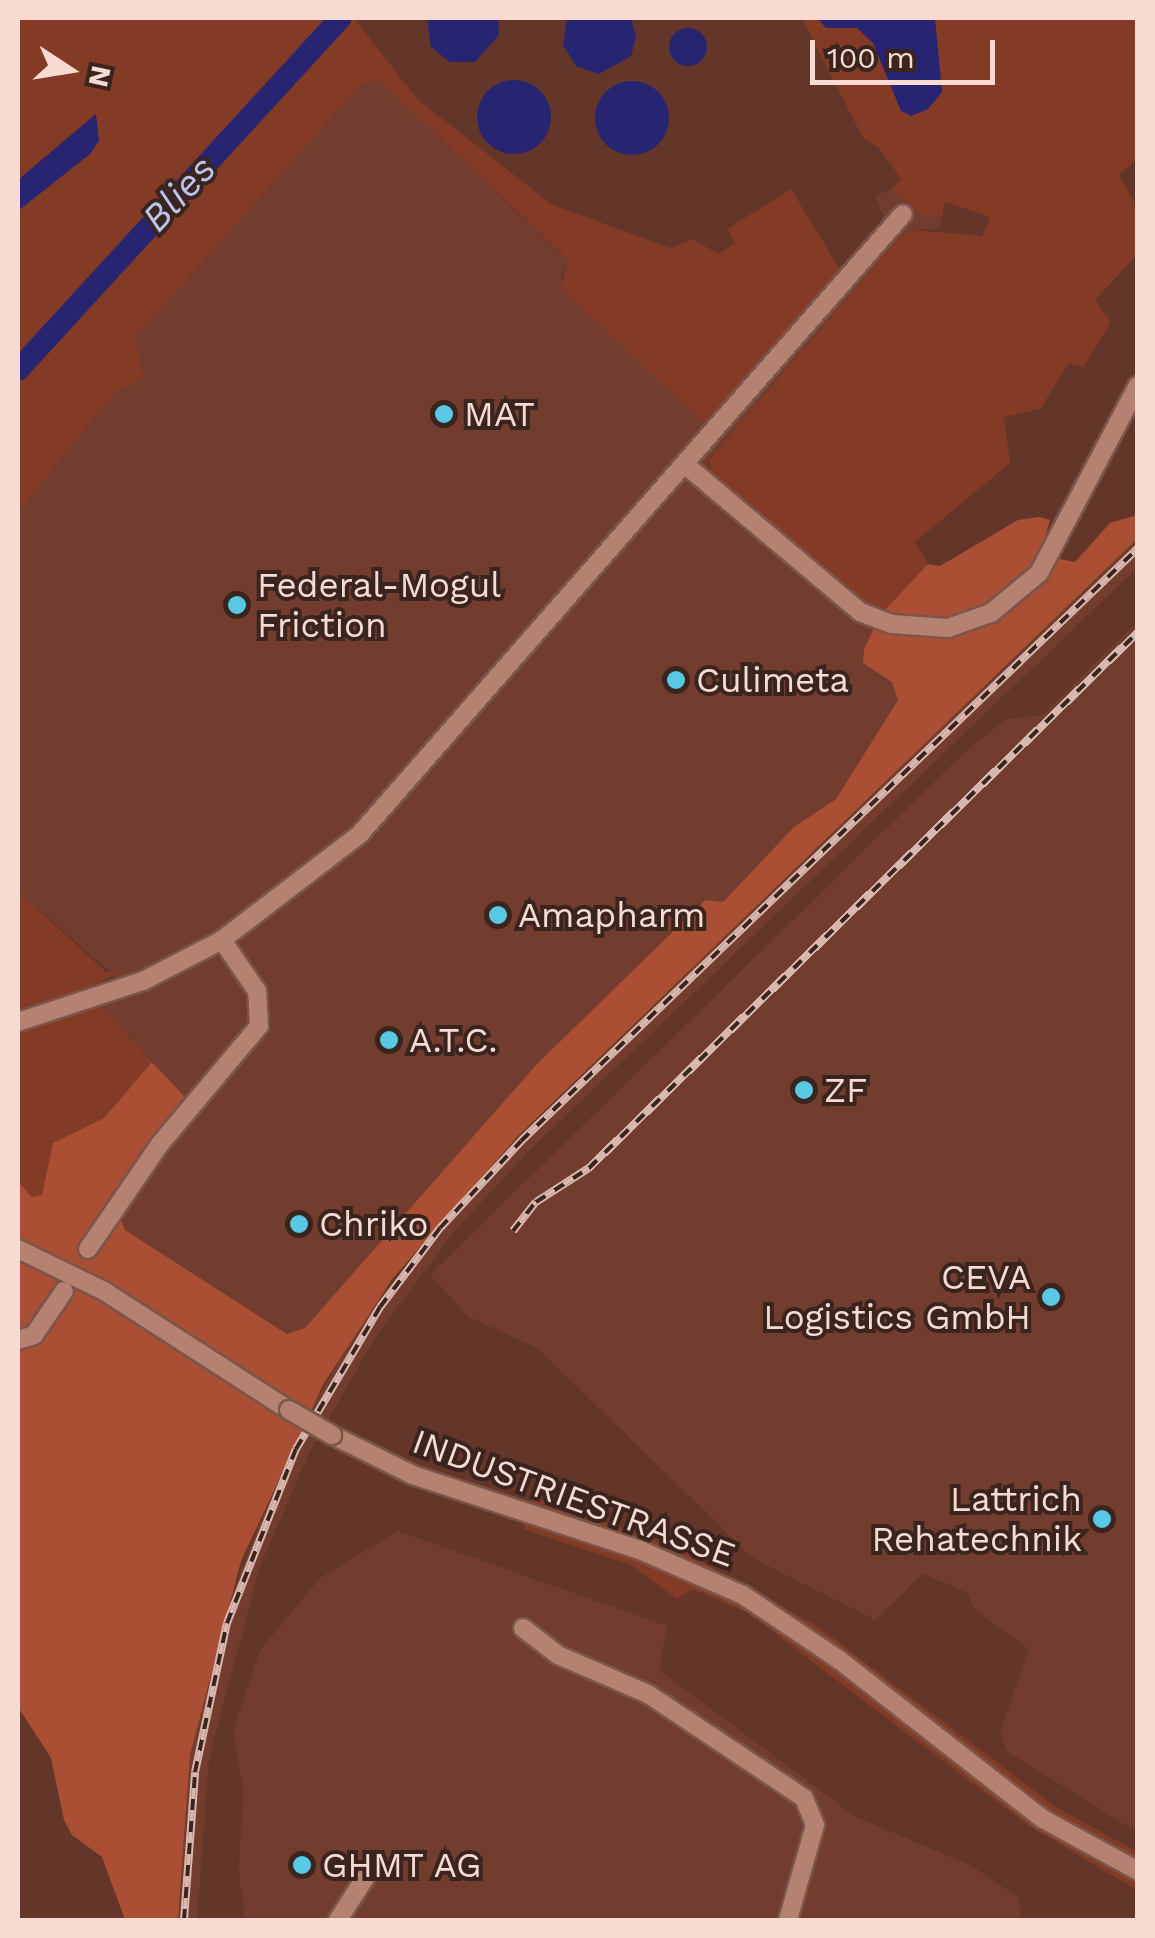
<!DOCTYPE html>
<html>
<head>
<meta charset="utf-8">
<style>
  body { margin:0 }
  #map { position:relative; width:1155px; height:1938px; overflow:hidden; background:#633629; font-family:"Work Sans",sans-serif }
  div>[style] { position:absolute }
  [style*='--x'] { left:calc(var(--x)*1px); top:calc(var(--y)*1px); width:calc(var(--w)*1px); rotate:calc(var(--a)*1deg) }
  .built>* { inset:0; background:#723d2e }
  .green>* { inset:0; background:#833b25 }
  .forest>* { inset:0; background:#aa4f34 }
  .water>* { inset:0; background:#272571 }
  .round { border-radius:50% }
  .river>* { height:22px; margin:-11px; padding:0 11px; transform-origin:11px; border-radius:11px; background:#272571 }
  .roads { filter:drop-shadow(2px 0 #7b5549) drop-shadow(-2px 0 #7b5549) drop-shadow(0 2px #7b5549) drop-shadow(0 -2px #7b5549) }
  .minor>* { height:18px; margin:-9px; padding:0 9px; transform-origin:9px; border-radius:9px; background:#b58171 }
  .rail>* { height:8px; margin-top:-4px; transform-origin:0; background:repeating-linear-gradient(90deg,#3a241e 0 11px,#d8b7ae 0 22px); box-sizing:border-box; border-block:2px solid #d8b7ae }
  .bridges { filter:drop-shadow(2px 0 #7b5549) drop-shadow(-2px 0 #7b5549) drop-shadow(0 2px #7b5549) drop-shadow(0 -2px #7b5549) }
  .minor-bridge>* { height:18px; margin:-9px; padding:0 9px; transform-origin:9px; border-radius:9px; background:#b58171 }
  .dots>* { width:28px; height:28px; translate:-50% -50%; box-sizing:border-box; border:5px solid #3a241e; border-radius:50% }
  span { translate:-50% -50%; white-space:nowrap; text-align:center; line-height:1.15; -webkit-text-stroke:8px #3a241e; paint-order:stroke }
  .poi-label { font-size:35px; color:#f7dad1 }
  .left { translate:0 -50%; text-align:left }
  .right { translate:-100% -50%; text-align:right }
  .street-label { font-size:35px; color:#f7dad1 }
  .water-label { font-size:38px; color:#bac2ee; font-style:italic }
  .frame { position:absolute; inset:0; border:20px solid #f7dad1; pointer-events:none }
  .north { position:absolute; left:20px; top:20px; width:100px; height:100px; -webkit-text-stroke:8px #3a241e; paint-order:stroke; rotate:102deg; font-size:28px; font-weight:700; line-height:40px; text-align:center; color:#f7dad1 }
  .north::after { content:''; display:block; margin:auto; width:35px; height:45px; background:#f7dad1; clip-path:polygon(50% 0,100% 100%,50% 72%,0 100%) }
  .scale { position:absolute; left:810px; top:40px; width:185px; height:45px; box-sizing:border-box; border:5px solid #f7dad1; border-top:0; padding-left:12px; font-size:30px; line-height:35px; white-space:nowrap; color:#f7dad1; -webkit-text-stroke:8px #3a241e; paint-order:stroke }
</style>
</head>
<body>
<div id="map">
  <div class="built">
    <div style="clip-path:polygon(379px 80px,568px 261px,561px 279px,708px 426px,874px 240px,883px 215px,875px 196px,891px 189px,924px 214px,942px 217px,940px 229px,912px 230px,896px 242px,709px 459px,707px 470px,881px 614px,898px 700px,836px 799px,794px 827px,723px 902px,704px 900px,536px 1065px,305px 1328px,288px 1334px,125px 1230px,113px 1200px,187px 1099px,107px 1013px,92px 986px,117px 978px,18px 891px,18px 512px,113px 394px,144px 378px,135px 337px,359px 86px)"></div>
    <div style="clip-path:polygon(1137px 539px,1137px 568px,530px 1150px,452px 1234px,375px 1338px,308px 1455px,260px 1567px,209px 1758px,197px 1920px,178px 1920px,190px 1755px,221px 1622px,290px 1447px,357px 1329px,480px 1174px)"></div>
    <div style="clip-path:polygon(1137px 622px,1137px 1832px,1008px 1752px,1000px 1733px,1029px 1649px,974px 1609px,968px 1593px,923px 1574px,875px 1620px,753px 1558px,537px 1348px,469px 1317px,430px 1275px,966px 751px,1007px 719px,1042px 715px)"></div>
    <div style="clip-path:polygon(398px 1531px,667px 1626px,659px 1670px,856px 1817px,970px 1865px,1019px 1898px,1021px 1920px,245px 1920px,239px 1873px,243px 1788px,233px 1731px,260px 1650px,320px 1578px)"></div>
  </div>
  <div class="green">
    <div style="clip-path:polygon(18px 18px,354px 18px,417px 99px,551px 204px,670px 248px,693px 239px,718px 254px,735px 243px,727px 229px,791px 189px,842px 273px,708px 426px,561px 289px,568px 260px,379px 80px,359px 86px,135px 337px,144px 378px,113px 394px,18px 512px,18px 211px,95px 114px,18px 180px)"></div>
    <div style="clip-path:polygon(802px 18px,1137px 18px,1137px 160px,1118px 175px,1137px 206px,1137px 255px,1095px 300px,1111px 322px,1084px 367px,1069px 363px,1040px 409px,1004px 417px,1010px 463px,915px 542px,928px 564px,881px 614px,712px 479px,709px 460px,896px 241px,912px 230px,982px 236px,990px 217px,945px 202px,942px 217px,924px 215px,891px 189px,901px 179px,879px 148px,863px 138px)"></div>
    <div style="clip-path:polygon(18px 891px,106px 972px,122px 971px,92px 986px,107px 1013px,152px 1062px,104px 1118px,53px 1143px,49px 1180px,42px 1195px,32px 1197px,18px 1181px)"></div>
    <div style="clip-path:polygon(531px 1497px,680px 1549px,820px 1628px,1054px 1806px,1137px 1852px,1137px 1890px,1029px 1826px,748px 1613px,693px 1589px,677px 1599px,631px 1565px,524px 1529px)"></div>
  </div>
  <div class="forest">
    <div style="clip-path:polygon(1137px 515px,1137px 539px,517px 1137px,393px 1278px,324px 1383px,241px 1561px,190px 1755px,178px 1920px,125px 1920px,102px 1857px,72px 1835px,64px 1820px,51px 1758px,18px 1707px,18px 1181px,32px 1197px,42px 1195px,53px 1143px,104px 1118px,152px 1062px,187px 1099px,113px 1200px,125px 1230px,287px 1334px,305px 1328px,536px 1065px,705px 900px,723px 902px,794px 827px,836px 799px,898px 700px,892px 682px,863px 663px,864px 649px,881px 614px,928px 564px,940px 566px,1018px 520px,1039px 517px,1050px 520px,1040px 555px,1075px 562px,1110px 523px)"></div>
  </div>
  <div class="water">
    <div style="clip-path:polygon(427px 18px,498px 18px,499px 35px,475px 62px,450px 62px,431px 47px)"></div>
    <div style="clip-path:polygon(567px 18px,631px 18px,636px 37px,631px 56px,599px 74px,576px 66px,563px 45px)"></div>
    <div style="clip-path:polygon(817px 18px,935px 18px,942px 92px,928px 109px,911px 116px,901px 111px,873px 43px,857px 28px,826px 28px)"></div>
    <div class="round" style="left:669px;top:28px;width:38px;height:38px"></div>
    <div class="round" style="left:477px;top:80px;width:74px;height:74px"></div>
    <div class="round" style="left:595px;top:81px;width:74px;height:74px"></div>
    <div style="clip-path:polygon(96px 114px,99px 141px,90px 154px,18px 211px,18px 180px)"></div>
  </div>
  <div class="river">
    <div style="--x:18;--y:370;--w:478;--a:-47.5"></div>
  </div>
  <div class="roads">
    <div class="minor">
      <div style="--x:688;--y:467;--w:225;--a:40.1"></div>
      <div style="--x:860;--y:612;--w:34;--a:21"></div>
      <div style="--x:892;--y:624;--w:56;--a:4.1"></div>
      <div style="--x:948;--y:628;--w:46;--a:-19.2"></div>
      <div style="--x:991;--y:613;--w:62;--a:-39.8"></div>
      <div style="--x:1039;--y:573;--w:212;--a:-62.2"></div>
      <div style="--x:18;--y:1022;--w:132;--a:-18.2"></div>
      <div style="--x:143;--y:981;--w:89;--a:-27.4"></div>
      <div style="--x:222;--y:940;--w:174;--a:-37.5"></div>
      <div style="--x:360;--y:834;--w:824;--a:-48.79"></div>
      <div style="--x:18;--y:1249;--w:96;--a:26"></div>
      <div style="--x:104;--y:1291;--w:220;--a:32.8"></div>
      <div style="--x:88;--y:1249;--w:127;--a:-55.6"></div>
      <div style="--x:160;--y:1144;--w:154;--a:-50"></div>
      <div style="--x:259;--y:1026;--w:35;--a:-93"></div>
      <div style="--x:257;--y:991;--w:62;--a:-124.5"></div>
      <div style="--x:18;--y:1340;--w:17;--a:-17"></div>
      <div style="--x:34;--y:1335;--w:53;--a:-55.7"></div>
      <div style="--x:332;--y:1435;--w:90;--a:26.3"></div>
      <div style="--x:413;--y:1475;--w:239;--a:18.3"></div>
      <div style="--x:640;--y:1550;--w:112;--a:23.6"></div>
      <div style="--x:743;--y:1595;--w:115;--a:34"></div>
      <div style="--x:838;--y:1659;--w:260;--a:38"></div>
      <div style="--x:1043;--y:1819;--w:108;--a:28.7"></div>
      <div style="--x:523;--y:1628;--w:44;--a:37.6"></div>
      <div style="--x:558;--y:1655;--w:98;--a:23.4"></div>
      <div style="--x:648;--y:1694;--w:187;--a:33.7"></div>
      <div style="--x:804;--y:1798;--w:29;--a:68"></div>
      <div style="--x:815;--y:1825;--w:99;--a:105.9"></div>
      <div style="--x:338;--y:1920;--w:50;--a:-57.3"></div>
    </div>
  </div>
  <div class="rail">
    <div style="--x:513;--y:1231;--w:37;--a:-52"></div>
    <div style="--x:536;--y:1202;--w:63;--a:-32.7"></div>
    <div style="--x:589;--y:1168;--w:767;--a:-44.31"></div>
    <div style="--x:184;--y:1920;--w:148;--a:-85.7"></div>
    <div style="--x:195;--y:1772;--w:152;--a:-77.9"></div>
    <div style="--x:227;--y:1623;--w:187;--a:-68.4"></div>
    <div style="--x:296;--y:1449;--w:165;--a:-59.4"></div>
    <div style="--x:380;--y:1307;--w:99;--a:-52.8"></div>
    <div style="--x:440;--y:1228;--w:119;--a:-47"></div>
    <div style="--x:521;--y:1141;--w:856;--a:-43.86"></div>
  </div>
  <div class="bridges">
    <div class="minor-bridge">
      <div style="--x:289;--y:1410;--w:50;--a:30.2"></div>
    </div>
  </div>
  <div class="dots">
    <div style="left:444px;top:414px;background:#59c8e5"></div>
    <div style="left:237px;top:605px;background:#59c8e5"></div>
    <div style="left:676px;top:680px;background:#59c8e5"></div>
    <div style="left:498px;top:915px;background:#59c8e5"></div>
    <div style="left:389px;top:1040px;background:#59c8e5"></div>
    <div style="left:804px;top:1090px;background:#59c8e5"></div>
    <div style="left:299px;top:1224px;background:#59c8e5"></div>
    <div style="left:1051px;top:1297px;background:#59c8e5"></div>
    <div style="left:1102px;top:1519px;background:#59c8e5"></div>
    <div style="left:302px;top:1865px;background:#59c8e5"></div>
  </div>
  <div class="poi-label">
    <span class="left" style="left:464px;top:414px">MAT</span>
    <span class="left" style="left:257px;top:605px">Federal-Mogul<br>Friction</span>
    <span class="left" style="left:696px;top:680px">Culimeta</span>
    <span class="left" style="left:518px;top:915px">Amapharm</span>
    <span class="left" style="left:409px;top:1040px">A.T.C.</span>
    <span class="left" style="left:824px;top:1090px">ZF</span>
    <span class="left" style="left:319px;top:1224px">Chriko</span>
    <span class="right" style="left:1031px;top:1297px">CEVA<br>Logistics GmbH</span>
    <span class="right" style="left:1082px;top:1519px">Lattrich<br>Rehatechnik</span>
    <span class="left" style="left:322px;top:1865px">GHMT AG</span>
  </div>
  <div class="street-label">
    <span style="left:574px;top:1498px;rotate:20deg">INDUSTRIESTRASSE</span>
  </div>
  <div class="water-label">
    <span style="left:179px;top:194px;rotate:-47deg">Blies</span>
  </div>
  <div class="frame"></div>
  <div class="north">N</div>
  <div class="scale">100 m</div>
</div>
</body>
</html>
